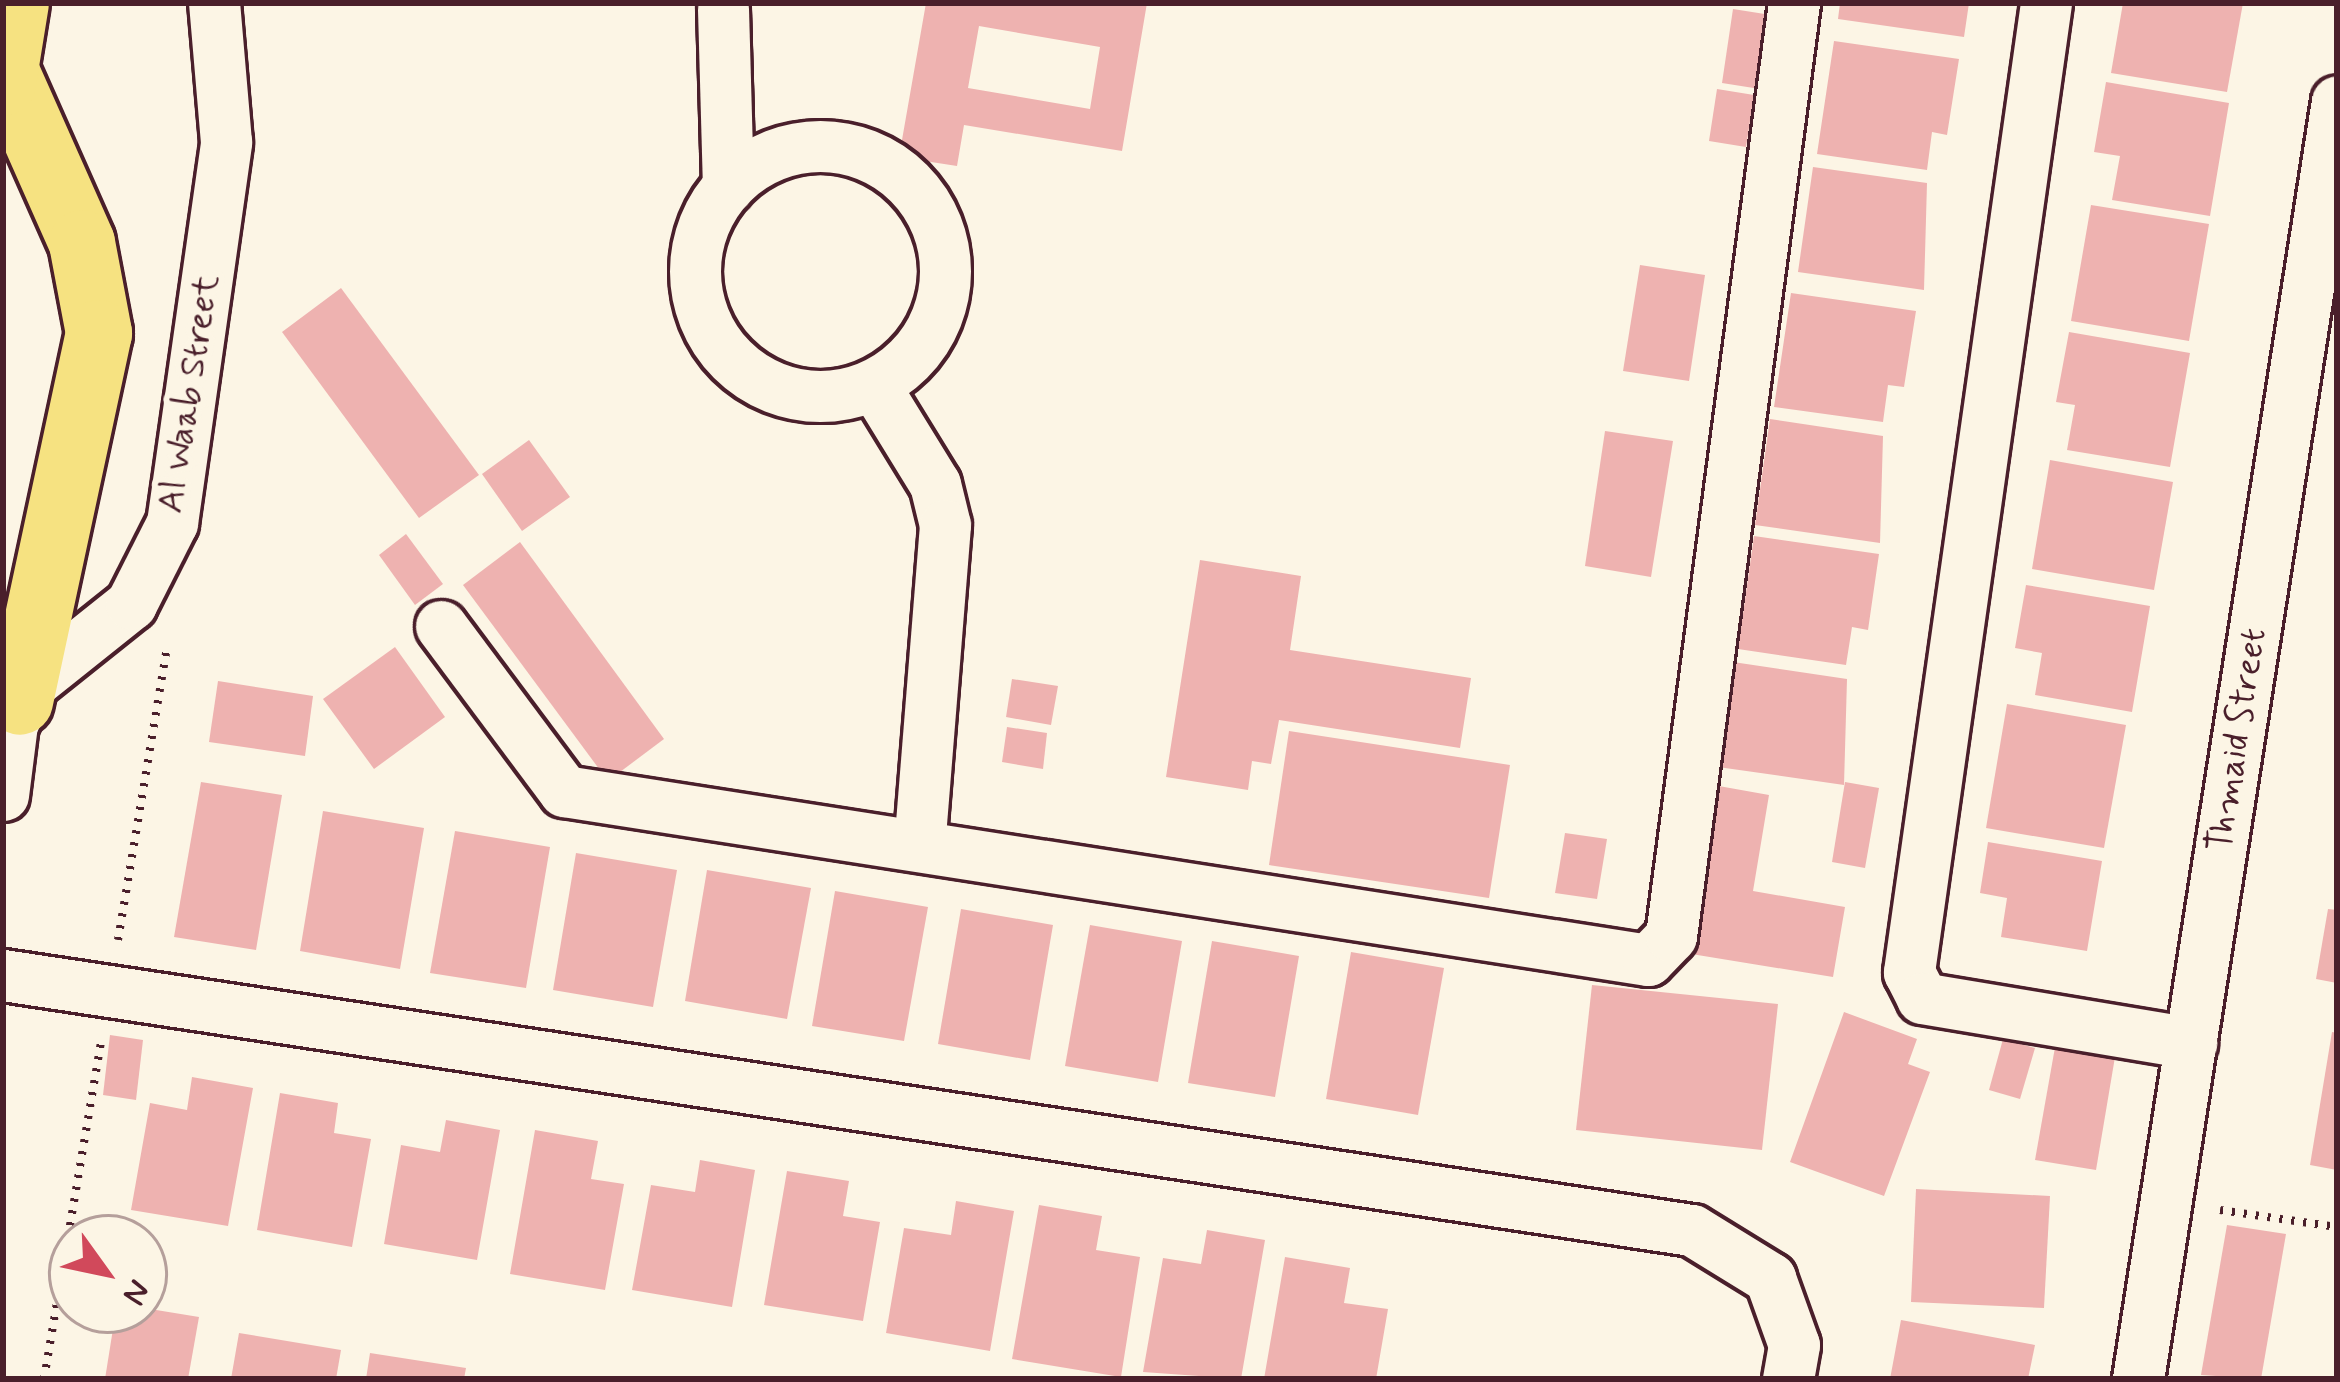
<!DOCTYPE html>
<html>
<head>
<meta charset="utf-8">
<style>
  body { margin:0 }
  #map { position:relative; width:2340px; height:1382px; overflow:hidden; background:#fcf5e5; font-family:Mynerve,sans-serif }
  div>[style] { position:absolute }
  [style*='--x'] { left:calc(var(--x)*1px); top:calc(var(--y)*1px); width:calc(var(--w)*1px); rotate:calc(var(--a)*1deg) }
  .building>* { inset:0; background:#eeb2b0 }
  .path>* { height:8px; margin-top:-4px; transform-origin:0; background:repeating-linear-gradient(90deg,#4a1f2b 0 3px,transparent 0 12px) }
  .roads { filter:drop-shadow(3px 0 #4a1f2b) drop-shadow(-3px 0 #4a1f2b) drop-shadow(0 3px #4a1f2b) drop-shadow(0 -3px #4a1f2b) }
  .street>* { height:51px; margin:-25.5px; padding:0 25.5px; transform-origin:25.5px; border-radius:25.5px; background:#fcf5e5 }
  .street>.ring { margin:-25.5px; padding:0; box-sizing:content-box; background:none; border:51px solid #fcf5e5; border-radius:50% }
  .primary>* { height:66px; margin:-33px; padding:0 33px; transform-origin:33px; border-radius:33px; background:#f6e281 }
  span { translate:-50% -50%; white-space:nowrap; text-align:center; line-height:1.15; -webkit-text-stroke:12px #fcf5e5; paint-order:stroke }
  .street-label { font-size:36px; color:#4a1f2b }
  .frame { position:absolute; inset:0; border:6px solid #4a1f2b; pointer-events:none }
  .north { position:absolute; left:48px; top:1214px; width:120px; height:120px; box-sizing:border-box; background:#fcf5e5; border:3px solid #b59f9b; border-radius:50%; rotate:123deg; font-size:33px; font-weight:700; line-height:48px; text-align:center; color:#4a1f2b }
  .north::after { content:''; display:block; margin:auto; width:42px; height:54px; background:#d1495b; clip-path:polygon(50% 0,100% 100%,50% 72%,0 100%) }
</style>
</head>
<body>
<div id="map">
  <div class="building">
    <div style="clip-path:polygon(evenodd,926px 3px,1147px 3px,1122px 151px,964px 125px,957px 166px,899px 157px,926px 3px,979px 26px,1100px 47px,1090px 109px,968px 88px,979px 26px)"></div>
    <div style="clip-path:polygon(1840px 3px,1969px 3px,1964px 37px,1838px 19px)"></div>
    <div style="clip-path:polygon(2123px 3px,2243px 3px,2227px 92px,2111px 73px)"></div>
    <div style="clip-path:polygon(1733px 9px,1771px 15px,1760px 89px,1722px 83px)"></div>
    <div style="clip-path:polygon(1834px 41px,1959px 59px,1947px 135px,1932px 132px,1927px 170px,1817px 154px)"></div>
    <div style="clip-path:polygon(2106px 82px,2229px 103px,2210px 216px,2112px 200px,2120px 156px,2094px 152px)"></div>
    <div style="clip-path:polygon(1717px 89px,1754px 95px,1746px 147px,1709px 141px)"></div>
    <div style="clip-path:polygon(1813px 167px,1927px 183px,1924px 290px,1798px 272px)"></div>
    <div style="clip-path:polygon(2091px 205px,2209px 224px,2189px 341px,2071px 321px)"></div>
    <div style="clip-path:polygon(1640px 265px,1705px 275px,1689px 381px,1623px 371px)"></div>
    <div style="clip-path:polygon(341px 288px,479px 475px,419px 518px,282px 332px)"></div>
    <div style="clip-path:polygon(1791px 293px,1916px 311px,1904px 387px,1888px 385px,1883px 422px,1774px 407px)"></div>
    <div style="clip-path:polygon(2069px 332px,2190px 353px,2170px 467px,2067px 450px,2075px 405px,2056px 402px)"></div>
    <div style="clip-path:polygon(1770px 419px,1883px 436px,1880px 543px,1755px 525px)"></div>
    <div style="clip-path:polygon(1605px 431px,1673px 441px,1651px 577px,1585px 566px)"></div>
    <div style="clip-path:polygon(529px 440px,570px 497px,522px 531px,482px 474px)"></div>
    <div style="clip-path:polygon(2050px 460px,2173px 482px,2154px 590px,2032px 569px)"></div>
    <div style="clip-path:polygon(406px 534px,443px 584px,415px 605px,379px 555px)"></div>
    <div style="clip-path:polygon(1754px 536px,1879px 554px,1868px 630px,1852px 627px,1846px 665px,1738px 649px)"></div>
    <div style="clip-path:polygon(520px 542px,664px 739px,608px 781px,463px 585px)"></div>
    <div style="clip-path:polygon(1200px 560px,1301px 576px,1290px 650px,1471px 678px,1460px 748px,1279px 720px,1271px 764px,1252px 761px,1248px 790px,1166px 777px)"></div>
    <div style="clip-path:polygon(2026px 585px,2150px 606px,2132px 712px,2035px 695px,2042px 653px,2015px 648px)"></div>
    <div style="clip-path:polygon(395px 647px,445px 717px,374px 769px,323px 699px)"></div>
    <div style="clip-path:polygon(1733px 662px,1847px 679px,1844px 785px,1718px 767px)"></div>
    <div style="clip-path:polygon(1012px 679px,1058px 686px,1051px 725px,1006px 717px)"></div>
    <div style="clip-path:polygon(218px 681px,313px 696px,305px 756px,209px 742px)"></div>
    <div style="clip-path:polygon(2007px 704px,2126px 725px,2104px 848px,1986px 828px)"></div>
    <div style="clip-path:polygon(1007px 727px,1047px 733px,1043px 769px,1002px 762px)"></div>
    <div style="clip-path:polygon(1289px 731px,1510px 765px,1489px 898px,1269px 865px)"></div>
    <div style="clip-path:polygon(201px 782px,282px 795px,256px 950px,174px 937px)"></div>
    <div style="clip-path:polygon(1845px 782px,1879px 788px,1865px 868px,1832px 862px)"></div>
    <div style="clip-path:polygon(1702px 783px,1769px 795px,1753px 891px,1845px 907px,1833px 977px,1673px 951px)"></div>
    <div style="clip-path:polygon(323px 811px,424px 828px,400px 969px,300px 951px)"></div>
    <div style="clip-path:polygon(455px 831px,550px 847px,526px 988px,430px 973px)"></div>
    <div style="clip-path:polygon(1565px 833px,1607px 839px,1597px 899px,1555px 893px)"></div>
    <div style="clip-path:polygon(1988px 842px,2102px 861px,2087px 951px,2001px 937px,2007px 898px,1980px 893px)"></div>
    <div style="clip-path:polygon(576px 853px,677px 870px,653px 1007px,553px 990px)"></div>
    <div style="clip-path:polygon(707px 870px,811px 888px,787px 1019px,685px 1001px)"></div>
    <div style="clip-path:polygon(835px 891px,928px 907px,904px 1041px,812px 1026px)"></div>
    <div style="clip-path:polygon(961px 909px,1053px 925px,1030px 1060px,938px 1044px)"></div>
    <div style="clip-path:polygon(2328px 909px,2337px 910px,2337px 983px,2316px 979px)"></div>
    <div style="clip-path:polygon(1090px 925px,1182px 941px,1158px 1082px,1065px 1066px)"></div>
    <div style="clip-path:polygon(1212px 941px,1299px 956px,1275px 1097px,1188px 1083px)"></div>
    <div style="clip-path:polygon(1351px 952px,1444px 968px,1418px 1115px,1326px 1099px)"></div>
    <div style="clip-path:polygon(1592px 985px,1778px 1004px,1762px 1150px,1576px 1130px)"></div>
    <div style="clip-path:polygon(1844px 1012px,1917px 1039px,1908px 1064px,1930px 1072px,1884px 1196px,1790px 1162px)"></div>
    <div style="clip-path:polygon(2332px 1032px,2337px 1033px,2337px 1170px,2310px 1165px)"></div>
    <div style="clip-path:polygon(110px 1035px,143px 1040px,136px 1100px,103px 1095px)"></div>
    <div style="clip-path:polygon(2057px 1036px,2117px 1045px,2096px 1170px,2035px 1160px)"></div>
    <div style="clip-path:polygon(2003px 1039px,2035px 1048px,2020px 1099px,1989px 1090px)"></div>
    <div style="clip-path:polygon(192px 1077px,253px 1088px,228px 1226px,131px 1210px,150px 1103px,187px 1110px)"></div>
    <div style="clip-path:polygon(280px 1093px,338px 1103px,334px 1133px,371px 1139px,352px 1247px,257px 1230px)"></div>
    <div style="clip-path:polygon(446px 1120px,500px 1130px,477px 1260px,384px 1244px,401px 1145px,440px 1152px)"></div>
    <div style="clip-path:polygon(535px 1130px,598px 1141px,591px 1179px,624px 1184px,605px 1290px,510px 1274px)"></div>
    <div style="clip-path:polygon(700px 1160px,755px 1170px,732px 1307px,632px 1290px,651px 1185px,695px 1192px)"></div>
    <div style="clip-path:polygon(787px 1171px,849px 1181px,843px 1216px,880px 1222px,863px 1321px,764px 1305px)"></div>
    <div style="clip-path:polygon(1916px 1189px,2050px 1196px,2044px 1308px,1911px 1302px)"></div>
    <div style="clip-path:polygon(956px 1201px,1014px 1211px,990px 1351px,886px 1333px,904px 1228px,951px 1235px)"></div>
    <div style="clip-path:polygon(1039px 1205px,1102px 1216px,1096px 1250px,1140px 1257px,1121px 1377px,1012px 1359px)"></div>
    <div style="clip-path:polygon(2227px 1225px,2286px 1234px,2261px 1379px,2201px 1375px)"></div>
    <div style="clip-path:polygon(1207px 1230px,1265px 1240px,1241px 1379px,1143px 1372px,1163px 1258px,1201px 1264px)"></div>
    <div style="clip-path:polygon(1285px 1257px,1350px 1268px,1344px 1303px,1388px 1309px,1376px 1379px,1264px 1379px)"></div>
    <div style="clip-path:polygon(144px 1308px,199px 1317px,188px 1379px,105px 1379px,116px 1310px)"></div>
    <div style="clip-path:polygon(1901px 1320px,2035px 1345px,2028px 1379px,1890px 1379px)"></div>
    <div style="clip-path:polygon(239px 1333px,341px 1350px,336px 1379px,231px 1379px)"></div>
    <div style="clip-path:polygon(370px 1353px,466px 1368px,464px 1379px,366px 1379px)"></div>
  </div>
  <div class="path">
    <div style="--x:118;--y:940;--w:297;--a:-80.5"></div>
    <div style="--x:2220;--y:1210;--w:118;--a:8.3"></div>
    <div style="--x:44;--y:1379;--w:341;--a:-80.4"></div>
  </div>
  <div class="roads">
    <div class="street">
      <div style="--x:2046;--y:3;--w:979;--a:98.05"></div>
      <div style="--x:1909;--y:972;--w:29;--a:63"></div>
      <div style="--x:1922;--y:998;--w:273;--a:9.5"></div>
      <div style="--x:723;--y:9;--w:178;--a:88.4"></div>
      <div class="ring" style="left:695px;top:146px;width:199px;height:199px"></div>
      <div style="--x:874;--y:385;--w:116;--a:58.4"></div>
      <div style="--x:935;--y:484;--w:42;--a:76.3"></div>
      <div style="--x:945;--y:525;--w:321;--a:94.6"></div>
      <div style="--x:441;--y:626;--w:206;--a:53.3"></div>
      <div style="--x:564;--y:791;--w:1097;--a:8.86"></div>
      <div style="--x:1648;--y:960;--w:33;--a:-46"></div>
      <div style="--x:1671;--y:936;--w:941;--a:-82.49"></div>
      <div style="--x:3;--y:795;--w:72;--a:-82.8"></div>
      <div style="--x:12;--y:724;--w:46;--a:-64"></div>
      <div style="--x:32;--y:683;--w:127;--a:-38.6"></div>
      <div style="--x:131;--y:604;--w:91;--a:-63.2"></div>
      <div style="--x:172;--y:523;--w:385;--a:-81.9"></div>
      <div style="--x:226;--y:142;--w:140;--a:-94.9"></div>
      <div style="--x:3;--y:975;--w:1708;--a:8.59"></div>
      <div style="--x:1692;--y:1230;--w:92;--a:31.6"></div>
      <div style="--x:1770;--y:1278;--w:71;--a:70.3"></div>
      <div style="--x:1794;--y:1345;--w:35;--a:100"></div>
      <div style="--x:2138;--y:1379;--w:1293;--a:-81.15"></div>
    </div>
    <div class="primary">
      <div style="--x:5;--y:69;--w:190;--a:66.1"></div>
      <div style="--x:82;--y:243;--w:92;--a:79.3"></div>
      <div style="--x:99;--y:333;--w:377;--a:102.1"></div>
      <div style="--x:3;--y:83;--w:81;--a:-80.8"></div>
    </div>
  </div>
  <div class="street-label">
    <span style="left:190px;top:394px;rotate:-81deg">Al Waab Street</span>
    <span style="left:2238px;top:740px;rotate:-81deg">Thmaid Street</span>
  </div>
  <div class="frame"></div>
  <div class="north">N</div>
</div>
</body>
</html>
